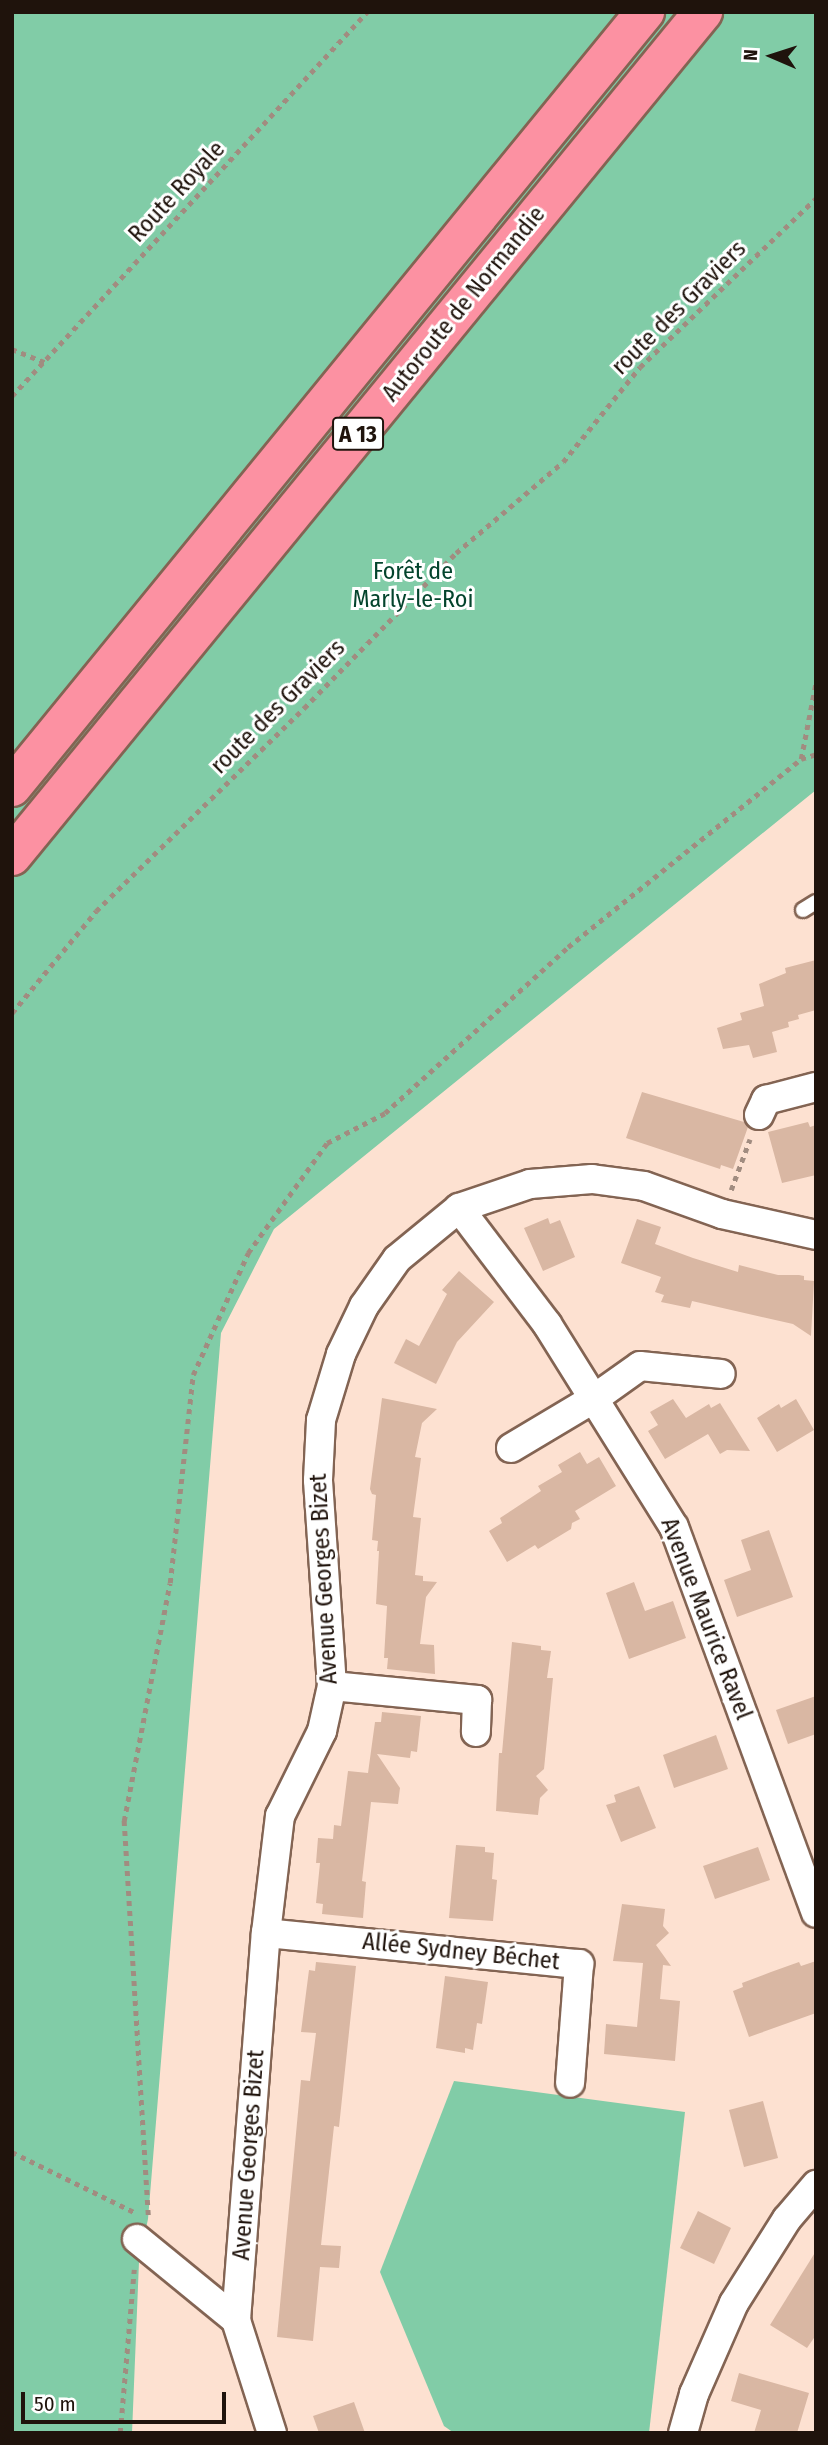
<!DOCTYPE html>
<html>
<head>
<meta charset="utf-8">
<style>
  body { margin:0 }
  #map { position:relative; width:828px; height:2445px; overflow:hidden; background:#fde1d1; font-family:"Fira Sans Condensed",sans-serif }
  div>[style] { position:absolute }
  [style*='--x'] { left:calc(var(--x)*1px); top:calc(var(--y)*1px); width:calc(var(--w)*1px); rotate:calc(var(--a)*1deg) }
  .forest>* { inset:0; background:#81cca7 }
  .building>* { inset:0; background:#d9b7a3 }
  .path>* { height:4.5px; margin-top:-2.25px; transform-origin:0; background:repeating-linear-gradient(90deg,#a18c80 0 5px,transparent 0 10px) }
  .roads { filter:drop-shadow(2px 0 #836453) drop-shadow(-2px 0 #836453) drop-shadow(0 2px #836453) drop-shadow(0 -2px #836453) }
  .service>* { height:14px; margin:-7px; padding:0 7px; transform-origin:7px; border-radius:7px; background:#fff }
  .minor>* { height:28px; margin:-14px; padding:0 14px; transform-origin:14px; border-radius:14px; background:#fff }
  .motorway>* { height:38px; margin:-19px; padding:0 19px; transform-origin:19px; border-radius:19px; background:#fc91a2 }
  span { translate:-50% -50%; white-space:nowrap; text-align:center; line-height:1.15; -webkit-text-stroke:6px #fff; paint-order:stroke }
  .shield-label span { padding:2px 5px; background:#fff; border:2px solid; border-radius:5px; -webkit-text-stroke-width:0 }
  .shield-label { font-size:23px; color:#1f130c; font-weight:700 }
  .street-label { font-size:24px; color:#1f130c }
  .park-label { font-size:24px; color:#04442d }
  .frame { position:absolute; inset:0; border:14px solid #1f130c; pointer-events:none }
  .north { position:absolute; left:737px; top:21px; width:70px; height:70px; -webkit-text-stroke:5px #fff; paint-order:stroke; rotate:273deg; font-size:19px; font-weight:700; line-height:28px; text-align:center; color:#1f130c }
  .north::after { content:''; display:block; margin:auto; width:24px; height:32px; background:#1f130c; clip-path:polygon(50% 0,100% 100%,50% 72%,0 100%) }
  .scale { position:absolute; left:21px; top:2392px; width:205px; height:32px; box-sizing:border-box; border:4px solid #1f130c; border-top:0; padding-left:9px; font-size:21px; line-height:24px; white-space:nowrap; color:#1f130c; -webkit-text-stroke:5px #fff; paint-order:stroke }
</style>
</head>
<body>
<div id="map">
  <div class="forest">
    <div style="clip-path:polygon(12px 12px,816px 12px,816px 790px,274px 1229px,221px 1333px,148px 2219px,139px 2262px,132px 2433px,12px 2433px)"></div>
    <div style="clip-path:polygon(454px 2081px,685px 2112px,649px 2433px,454px 2433px,444px 2426px,380px 2272px)"></div>
  </div>
  <div class="building">
    <div style="clip-path:polygon(816px 960px,816px 1010px,798px 1015px,799px 1019px,788px 1022px,789px 1027px,772px 1032px,777px 1052px,753px 1058px,749px 1045px,723px 1049px,717px 1028px,742px 1020px,740px 1013px,764px 1006px,759px 984px,786px 973px,785px 968px)"></div>
    <div style="clip-path:polygon(642px 1092px,744px 1122px,748px 1127px,733px 1169px,721px 1165px,720px 1169px,626px 1138px)"></div>
    <div style="clip-path:polygon(808px 1122px,810px 1127px,816px 1125px,816px 1175px,782px 1183px,768px 1132px)"></div>
    <div style="clip-path:polygon(548px 1218px,550px 1224px,560px 1220px,575px 1257px,543px 1271px,524px 1228px)"></div>
    <div style="clip-path:polygon(637px 1219px,661px 1227px,655px 1244px,693px 1258px,738px 1272px,739px 1265px,778px 1275px,799px 1275px,804px 1276px,804px 1280px,814px 1281px,811px 1336px,793px 1324px,692px 1301px,690px 1308px,661px 1302px,664px 1295px,655px 1292px,661px 1277px,621px 1263px)"></div>
    <div style="clip-path:polygon(459px 1271px,494px 1302px,457px 1342px,436px 1384px,394px 1363px,406px 1339px,419px 1346px,447px 1294px,442px 1290px)"></div>
    <div style="clip-path:polygon(382px 1398px,437px 1409px,422px 1423px,415px 1457px,421px 1458px,413px 1517px,421px 1518px,415px 1575px,423px 1576px,423px 1581px,437px 1582px,426px 1597px,420px 1644px,434px 1645px,435px 1674px,387px 1669px,388px 1658px,384px 1658px,387px 1606px,376px 1604px,379px 1551px,377px 1551px,378px 1541px,372px 1540px,376px 1495px,372px 1494px,370px 1489px)"></div>
    <div style="clip-path:polygon(673px 1399px,686px 1418px,709px 1404px,711px 1408px,720px 1403px,750px 1451px,727px 1450px,720px 1454px,708px 1434px,665px 1459px,648px 1431px,658px 1425px,650px 1412px)"></div>
    <div style="clip-path:polygon(796px 1399px,814px 1430px,777px 1452px,757px 1418px,779px 1404px,781px 1408px)"></div>
    <div style="clip-path:polygon(580px 1452px,587px 1464px,599px 1457px,616px 1486px,575px 1511px,580px 1519px,572px 1523px,571px 1529px,538px 1549px,535px 1545px,507px 1562px,489px 1531px,502px 1523px,500px 1518px,541px 1491px,538px 1486px,562px 1472px,558px 1465px)"></div>
    <div style="clip-path:polygon(769px 1530px,793px 1597px,737px 1617px,724px 1580px,751px 1570px,741px 1540px)"></div>
    <div style="clip-path:polygon(634px 1582px,645px 1611px,673px 1601px,686px 1638px,629px 1659px,606px 1593px)"></div>
    <div style="clip-path:polygon(512px 1642px,541px 1646px,541px 1650px,551px 1651px,547px 1678px,553px 1678px,544px 1769px,536px 1776px,548px 1790px,540px 1798px,538px 1815px,496px 1811px,499px 1753px,502px 1753px)"></div>
    <div style="clip-path:polygon(816px 1696px,816px 1734px,788px 1744px,776px 1710px)"></div>
    <div style="clip-path:polygon(382px 1712px,421px 1716px,417px 1752px,411px 1751px,410px 1758px,377px 1754px,400px 1788px,398px 1804px,371px 1802px,362px 1881px,366px 1882px,363px 1918px,322px 1914px,323px 1904px,316px 1903px,320px 1863px,316px 1863px,318px 1838px,333px 1839px,334px 1825px,341px 1826px,348px 1771px,368px 1773px,375px 1722px,381px 1722px)"></div>
    <div style="clip-path:polygon(716px 1735px,728px 1769px,674px 1788px,663px 1755px)"></div>
    <div style="clip-path:polygon(639px 1786px,656px 1828px,621px 1842px,606px 1805px,616px 1802px,614px 1795px)"></div>
    <div style="clip-path:polygon(456px 1845px,485px 1847px,485px 1852px,494px 1853px,492px 1879px,497px 1880px,493px 1921px,449px 1918px)"></div>
    <div style="clip-path:polygon(758px 1847px,770px 1880px,715px 1899px,703px 1866px)"></div>
    <div style="clip-path:polygon(622px 1904px,665px 1909px,663px 1926px,669px 1933px,656px 1945px,671px 1966px,663px 1965px,660px 1999px,680px 2001px,675px 2061px,604px 2054px,606px 2024px,637px 2027px,643px 1963px,613px 1961px)"></div>
    <div style="clip-path:polygon(816px 1961px,816px 2013px,749px 2037px,733px 1991px,743px 1987px,742px 1983px,771px 1972px,799px 1962px,801px 1966px)"></div>
    <div style="clip-path:polygon(316px 1962px,356px 1966px,339px 2127px,334px 2126px,321px 2245px,341px 2246px,339px 2268px,320px 2267px,313px 2341px,277px 2337px,301px 2080px,310px 2081px,316px 2033px,301px 2032px,309px 1970px,315px 1971px)"></div>
    <div style="clip-path:polygon(445px 1976px,488px 1982px,482px 2024px,477px 2023px,473px 2050px,465px 2048px,465px 2053px,436px 2048px)"></div>
    <div style="clip-path:polygon(763px 2101px,778px 2158px,744px 2167px,729px 2110px)"></div>
    <div style="clip-path:polygon(698px 2211px,731px 2228px,714px 2264px,680px 2248px)"></div>
    <div style="clip-path:polygon(816px 2251px,816px 2335px,807px 2348px,770px 2325px)"></div>
    <div style="clip-path:polygon(739px 2373px,809px 2393px,797px 2433px,754px 2433px,761px 2410px,731px 2401px)"></div>
    <div style="clip-path:polygon(354px 2402px,365px 2433px,319px 2433px,313px 2416px)"></div>
  </div>
  <div class="path">
    <div style="--x:12;--y:349;--w:35;--a:22"></div>
    <div style="--x:12;--y:396;--w:523;--a:-47.25"></div>
    <div style="--x:801;--y:759;--w:78;--a:-79"></div>
    <div style="--x:12;--y:1013;--w:132;--a:-50.5"></div>
    <div style="--x:96;--y:911;--w:291;--a:-44.3"></div>
    <div style="--x:304;--y:708;--w:217;--a:-45.6"></div>
    <div style="--x:456;--y:553;--w:140;--a:-40.4"></div>
    <div style="--x:563;--y:462;--w:122;--a:-51"></div>
    <div style="--x:640;--y:367;--w:244;--a:-43.8"></div>
    <div style="--x:731;--y:1190;--w:54;--a:-69.6"></div>
    <div style="--x:12;--y:2152;--w:136;--a:26.2"></div>
    <div style="--x:148;--y:2215;--w:395;--a:-93.5"></div>
    <div style="--x:124;--y:1821;--w:242;--a:-79.1"></div>
    <div style="--x:170;--y:1583;--w:209;--a:-83.7"></div>
    <div style="--x:193;--y:1375;--w:134;--a:-65.7"></div>
    <div style="--x:248;--y:1253;--w:135;--a:-54.3"></div>
    <div style="--x:327;--y:1143;--w:65;--a:-27.3"></div>
    <div style="--x:385;--y:1113;--w:247;--a:-42.2"></div>
    <div style="--x:568;--y:947;--w:299;--a:-38.9"></div>
    <div style="--x:801;--y:759;--w:16;--a:-18"></div>
    <div style="--x:120;--y:2433;--w:164;--a:-85.1"></div>
  </div>
  <div class="roads">
    <div class="service">
      <div style="--x:803;--y:910;--w:15;--a:-32"></div>
    </div>
    <div class="minor">
      <div style="--x:759;--y:1115;--w:17;--a:-65"></div>
      <div style="--x:766;--y:1100;--w:52;--a:-14.6"></div>
      <div style="--x:459;--y:1208;--w:146;--a:52.8"></div>
      <div style="--x:547;--y:1324;--w:239;--a:58"></div>
      <div style="--x:674;--y:1527;--w:411;--a:69.8"></div>
      <div style="--x:511;--y:1448;--w:98;--a:-30.8"></div>
      <div style="--x:595;--y:1398;--w:55;--a:-35.4"></div>
      <div style="--x:640;--y:1366;--w:81;--a:5.6"></div>
      <div style="--x:332;--y:1686;--w:146;--a:5.5"></div>
      <div style="--x:477;--y:1700;--w:32;--a:92"></div>
      <div style="--x:266;--y:1933;--w:315;--a:5.7"></div>
      <div style="--x:579;--y:1964;--w:119;--a:94.3"></div>
      <div style="--x:137;--y:2239;--w:128;--a:39.3"></div>
      <div style="--x:272;--y:2433;--w:119;--a:-107.7"></div>
      <div style="--x:236;--y:2320;--w:388;--a:-85.6"></div>
      <div style="--x:266;--y:1933;--w:118;--a:-83.2"></div>
      <div style="--x:280;--y:1816;--w:95;--a:-63.7"></div>
      <div style="--x:322;--y:1731;--w:46;--a:-77.5"></div>
      <div style="--x:332;--y:1686;--w:206;--a:-93.9"></div>
      <div style="--x:318;--y:1480;--w:60;--a:-87.1"></div>
      <div style="--x:321;--y:1420;--w:69;--a:-73.1"></div>
      <div style="--x:341;--y:1354;--w:53;--a:-64.4"></div>
      <div style="--x:364;--y:1306;--w:57;--a:-54.9"></div>
      <div style="--x:397;--y:1259;--w:80;--a:-39.4"></div>
      <div style="--x:459;--y:1208;--w:75;--a:-18.7"></div>
      <div style="--x:530;--y:1184;--w:62;--a:-4.6"></div>
      <div style="--x:592;--y:1179;--w:52;--a:7.7"></div>
      <div style="--x:644;--y:1186;--w:83;--a:19.7"></div>
      <div style="--x:722;--y:1214;--w:96;--a:12.6"></div>
      <div style="--x:683;--y:2433;--w:41;--a:-74.2"></div>
      <div style="--x:694;--y:2394;--w:99;--a:-66.3"></div>
      <div style="--x:734;--y:2303;--w:99;--a:-57.8"></div>
      <div style="--x:787;--y:2219;--w:45;--a:-49.5"></div>
    </div>
    <div class="motorway">
      <div style="--x:12;--y:787;--w:1001;--a:-50.76"></div>
      <div style="--x:12;--y:856;--w:1091;--a:-50.69"></div>
    </div>
  </div>
  <div class="shield-label">
    <span style="left:358px;top:434px">A 13</span>
  </div>
  <div class="street-label">
    <span style="left:177px;top:192px;rotate:-47deg">Route Royale</span>
    <span style="left:464px;top:304px;rotate:-51deg">Autoroute de Normandie</span>
    <span style="left:679px;top:308px;rotate:-45deg">route des Graviers</span>
    <span style="left:278px;top:707px;rotate:-45deg">route des Graviers</span>
    <span style="left:324px;top:1579px;rotate:-93deg">Avenue Georges Bizet</span>
    <span style="left:706px;top:1619px;rotate:69deg">Avenue Maurice Ravel</span>
    <span style="left:461px;top:1952px;rotate:6deg">Allée Sydney Béchet</span>
    <span style="left:249px;top:2155px;rotate:-86deg">Avenue Georges Bizet</span>
  </div>
  <div class="park-label">
    <span style="left:413px;top:586px">Forêt de<br>Marly-le-Roi</span>
  </div>
  <div class="frame"></div>
  <div class="north">N</div>
  <div class="scale">50 m</div>
</div>
</body>
</html>
